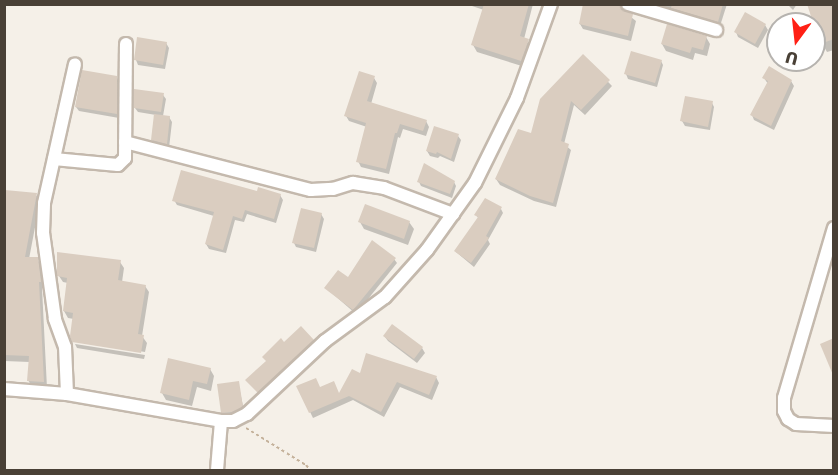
<!DOCTYPE html>
<html>
<head>
<meta charset="utf-8">
<style>
  body { margin:0 }
  #map { position:relative; width:838px; height:475px; overflow:hidden; background:#f5f0e8; font-family:"DejaVu Sans",sans-serif }
  div>[style] { position:absolute }
  [style*='--x'] { left:calc(var(--x)*1px); top:calc(var(--y)*1px); width:calc(var(--w)*1px); rotate:calc(var(--a)*1deg) }
  .shadow>* { inset:0; background:#0003 }
  .building>* { inset:0; background:#dacdc0 }
  .path>* { height:2px; margin-top:-1px; transform-origin:0; background:repeating-linear-gradient(90deg,#c4b19a 0 3px,transparent 0 6px) }
  .roads { filter:drop-shadow(2px 0 #c4b9ad) drop-shadow(-2px 0 #c4b9ad) drop-shadow(0 2px #c4b9ad) drop-shadow(0 -2px #c4b9ad) }
  .minor>* { height:12px; margin:-6px; padding:0 6px; transform-origin:6px; border-radius:6px; background:#fff }
  span { translate:-50% -50%; white-space:nowrap; text-align:center; line-height:1.15; -webkit-text-stroke:4.5px #fff; paint-order:stroke }
  .frame { position:absolute; inset:0; border:6px solid #494036; pointer-events:none }
  .north { position:absolute; left:766px; top:12px; width:60px; height:60px; box-sizing:border-box; background:#fff; border:2px solid #b6b3af; border-radius:50%; rotate:195deg; font-size:16px; font-weight:700; line-height:24px; text-align:center; color:#494036 }
  .north::after { content:''; display:block; margin:auto; width:21px; height:27px; background:#ff2015; clip-path:polygon(50% 0,100% 100%,50% 72%,0 100%) }
</style>
</head>
<body>
<div id="map">
  <div class="shadow">
    <div style="clip-path:polygon(466px 4px,533px 4px,524px 39px,532px 47px,525px 67px,477px 52px,473px 45px,484px 10px)"></div>
    <div style="clip-path:polygon(587px 4px,625px 4px,622px 10px,636px 21px,631px 41px,583px 29px,580px 24px)"></div>
    <div style="clip-path:polygon(642px 4px,727px 4px,720px 26px)"></div>
    <div style="clip-path:polygon(787px 4px,797px 4px,793px 10px)"></div>
    <div style="clip-path:polygon(834px 4px,834px 50px,827px 52px,822px 43px)"></div>
    <div style="clip-path:polygon(746px 14px,765px 25px,768px 30px,758px 48px,738px 37px,736px 32px)"></div>
    <div style="clip-path:polygon(706px 37px,710px 44px,707px 56px,695px 53px,693px 60px,666px 51px,662px 44px)"></div>
    <div style="clip-path:polygon(166px 43px,169px 48px,165px 69px,138px 65px,136px 60px)"></div>
    <div style="clip-path:polygon(583px 56px,612px 86px,585px 115px,574px 105px,564px 144px,571px 150px,556px 207px,534px 201px,500px 185px,496px 179px,532px 135px)"></div>
    <div style="clip-path:polygon(661px 61px,663px 65px,657px 87px,628px 79px,626px 74px)"></div>
    <div style="clip-path:polygon(117px 78px,119px 82px,119px 118px,79px 111px,76px 107px)"></div>
    <div style="clip-path:polygon(374px 78px,377px 83px,371px 104px,426px 121px,429px 127px,426px 136px,403px 129px,400px 138px,398px 137px,389px 174px,361px 167px,358px 161px,367px 127px,349px 121px,346px 116px)"></div>
    <div style="clip-path:polygon(764px 78px,791px 81px,794px 86px,774px 130px,754px 120px,752px 115px,768px 84px)"></div>
    <div style="clip-path:polygon(163px 95px,166px 99px,163px 116px,169px 117px,172px 122px,169px 148px,155px 144px,152px 140px,156px 115px,138px 112px,135px 108px)"></div>
    <div style="clip-path:polygon(712px 103px,714px 107px,710px 130px,685px 126px,682px 121px)"></div>
    <div style="clip-path:polygon(458px 136px,461px 140px,454px 162px,440px 156px,438px 158px,430px 156px,427px 151px)"></div>
    <div style="clip-path:polygon(419px 182px,454px 182px,456px 186px,452px 198px,421px 186px)"></div>
    <div style="clip-path:polygon(7px 192px,36px 195px,40px 201px,29px 259px,37px 259px,41px 265px,44px 288px,42px 288px,47px 388px,32px 387px,28px 380px,30px 362px,4px 361px)"></div>
    <div style="clip-path:polygon(280px 195px,283px 200px,276px 223px,247px 214px,244px 222px,235px 220px,226px 253px,209px 249px,206px 244px,214px 216px,177px 205px,174px 200px)"></div>
    <div style="clip-path:polygon(501px 209px,503px 213px,488px 240px,490px 244px,474px 267px,456px 252px,479px 219px,476px 215px)"></div>
    <div style="clip-path:polygon(321px 214px,324px 219px,316px 252px,296px 247px,294px 243px)"></div>
    <div style="clip-path:polygon(360px 222px,409px 222px,414px 229px,408px 245px,364px 229px)"></div>
    <div style="clip-path:polygon(394px 259px,397px 263px,356px 314px,326px 288px)"></div>
    <div style="clip-path:polygon(120px 262px,124px 268px,122px 282px,145px 286px,149px 292px,142px 336px,147px 343px,145px 352px,73px 340px,74px 319px,68px 318px,64px 311px,68px 283px,63px 282px,59px 276px)"></div>
    <div style="clip-path:polygon(393px 327px,422px 348px,425px 353px,417px 363px,388px 341px,385px 337px)"></div>
    <div style="clip-path:polygon(313px 341px,316px 345px,261px 396px,250px 384px,267px 362px,264px 357px,284px 344px)"></div>
    <div style="clip-path:polygon(75px 344px,145px 355px,144px 359px,77px 348px)"></div>
    <div style="clip-path:polygon(210px 369px,214px 376px,211px 391px,197px 387px,192px 406px,166px 400px,162px 393px)"></div>
    <div style="clip-path:polygon(360px 375px,436px 377px,439px 383px,432px 400px,400px 387px,384px 417px,353px 400px,313px 418px,298px 387px,320px 388px,340px 395px)"></div>
    <div style="clip-path:polygon(238px 382px,244px 411px,235px 416px,225px 417px,222px 412px)"></div>
  </div>
  <div class="building">
    <div style="clip-path:polygon(484px 4px,529px 4px,520px 36px,529px 39px,521px 61px,471px 45px)"></div>
    <div style="clip-path:polygon(583px 4px,620px 4px,622px 10px,633px 14px,628px 36px,579px 24px)"></div>
    <div style="clip-path:polygon(672px 4px,723px 4px,718px 22px,671px 8px)"></div>
    <div style="clip-path:polygon(807px 4px,834px 4px,834px 39px,820px 44px)"></div>
    <div style="clip-path:polygon(745px 12px,766px 24px,755px 44px,734px 32px)"></div>
    <div style="clip-path:polygon(667px 24px,707px 36px,703px 50px,692px 47px,690px 53px,661px 44px)"></div>
    <div style="clip-path:polygon(137px 37px,167px 42px,163px 65px,134px 60px)"></div>
    <div style="clip-path:polygon(631px 51px,662px 60px,655px 83px,624px 74px)"></div>
    <div style="clip-path:polygon(583px 54px,610px 80px,581px 110px,571px 101px,561px 141px,569px 144px,553px 203px,530px 196px,495px 179px,518px 129px,531px 133px,540px 99px)"></div>
    <div style="clip-path:polygon(769px 66px,792px 80px,771px 126px,750px 115px,768px 81px,762px 78px)"></div>
    <div style="clip-path:polygon(82px 70px,117px 76px,117px 114px,75px 107px)"></div>
    <div style="clip-path:polygon(359px 71px,375px 76px,367px 101px,427px 120px,423px 131px,400px 124px,397px 133px,395px 133px,386px 169px,356px 162px,366px 123px,344px 116px)"></div>
    <div style="clip-path:polygon(134px 89px,164px 93px,161px 112px,134px 108px)"></div>
    <div style="clip-path:polygon(685px 96px,713px 101px,708px 127px,680px 121px)"></div>
    <div style="clip-path:polygon(154px 114px,170px 116px,167px 144px,151px 140px)"></div>
    <div style="clip-path:polygon(434px 126px,459px 134px,451px 159px,437px 152px,436px 154px,426px 151px)"></div>
    <div style="clip-path:polygon(424px 163px,455px 181px,450px 194px,417px 182px)"></div>
    <div style="clip-path:polygon(181px 170px,257px 191px,258px 187px,281px 194px,274px 219px,245px 210px,242px 219px,233px 216px,223px 250px,205px 244px,214px 212px,172px 201px)"></div>
    <div style="clip-path:polygon(5px 190px,37px 193px,25px 257px,38px 257px,41px 282px,39px 282px,44px 382px,27px 381px,29px 356px,4px 355px)"></div>
    <div style="clip-path:polygon(485px 198px,502px 207px,486px 236px,489px 238px,471px 263px,454px 251px,478px 217px,474px 215px)"></div>
    <div style="clip-path:polygon(365px 204px,410px 221px,404px 239px,358px 222px)"></div>
    <div style="clip-path:polygon(301px 208px,322px 213px,314px 248px,292px 243px)"></div>
    <div style="clip-path:polygon(372px 240px,396px 258px,353px 310px,324px 288px,338px 270px,348px 277px)"></div>
    <div style="clip-path:polygon(57px 252px,121px 260px,118px 280px,146px 285px,138px 334px,144px 335px,141px 353px,72px 342px,70px 336px,73px 313px,63px 311px,67px 278px,57px 276px)"></div>
    <div style="clip-path:polygon(392px 324px,423px 347px,414px 359px,383px 336px)"></div>
    <div style="clip-path:polygon(301px 326px,314px 340px,258px 393px,245px 380px,266px 361px,262px 357px,281px 338px,284px 342px)"></div>
    <div style="clip-path:polygon(834px 338px,834px 375px,833px 375px,820px 344px)"></div>
    <div style="clip-path:polygon(366px 353px,437px 376px,429px 395px,397px 382px,381px 412px,349px 396px,309px 413px,296px 386px,316px 378px,320px 387px,334px 381px,339px 393px,352px 369px,360px 373px)"></div>
    <div style="clip-path:polygon(168px 358px,211px 368px,207px 384px,193px 381px,189px 400px,160px 393px)"></div>
    <div style="clip-path:polygon(239px 381px,243px 407px,232px 412px,221px 413px,217px 384px)"></div>
  </div>
  <div class="path">
    <div style="--x:246;--y:428;--w:70;--a:31.7"></div>
    <div style="--x:306;--y:465;--w:6;--a:51"></div>
  </div>
  <div class="roads">
    <div class="minor">
      <div style="--x:628;--y:4;--w:92;--a:16.5"></div>
      <div style="--x:125;--y:142;--w:192;--a:14.5"></div>
      <div style="--x:311;--y:190;--w:22;--a:-3"></div>
      <div style="--x:333;--y:189;--w:21;--a:-17"></div>
      <div style="--x:353;--y:183;--w:31;--a:9"></div>
      <div style="--x:384;--y:188;--w:74;--a:20.6"></div>
      <div style="--x:54;--y:159;--w:64;--a:5.4"></div>
      <div style="--x:118;--y:165;--w:10;--a:-45"></div>
      <div style="--x:125;--y:158;--w:114;--a:-89.5"></div>
      <div style="--x:834;--y:228;--w:177;--a:106.4"></div>
      <div style="--x:784;--y:398;--w:13;--a:90"></div>
      <div style="--x:784;--y:411;--w:9;--a:63"></div>
      <div style="--x:788;--y:419;--w:9;--a:32"></div>
      <div style="--x:796;--y:424;--w:38;--a:3"></div>
      <div style="--x:4;--y:389;--w:63;--a:4.5"></div>
      <div style="--x:67;--y:394;--w:156;--a:9.9"></div>
      <div style="--x:221;--y:421;--w:12;--a:0"></div>
      <div style="--x:233;--y:421;--w:16;--a:-27"></div>
      <div style="--x:247;--y:414;--w:107;--a:-43.1"></div>
      <div style="--x:325;--y:341;--w:74;--a:-36.3"></div>
      <div style="--x:385;--y:297;--w:63;--a:-48.2"></div>
      <div style="--x:427;--y:250;--w:82;--a:-54.4"></div>
      <div style="--x:475;--y:183;--w:95;--a:-63.7"></div>
      <div style="--x:517;--y:98;--w:100;--a:-70.1"></div>
      <div style="--x:67;--y:394;--w:47;--a:-92.4"></div>
      <div style="--x:65;--y:347;--w:30;--a:-110"></div>
      <div style="--x:55;--y:319;--w:87;--a:-97.9"></div>
      <div style="--x:43;--y:233;--w:30;--a:-88"></div>
      <div style="--x:44;--y:203;--w:142;--a:-77.4"></div>
      <div style="--x:217;--y:470;--w:49;--a:-85.3"></div>
    </div>
  </div>
  <div class="frame"></div>
  <div class="north">U</div>
</div>
</body>
</html>
